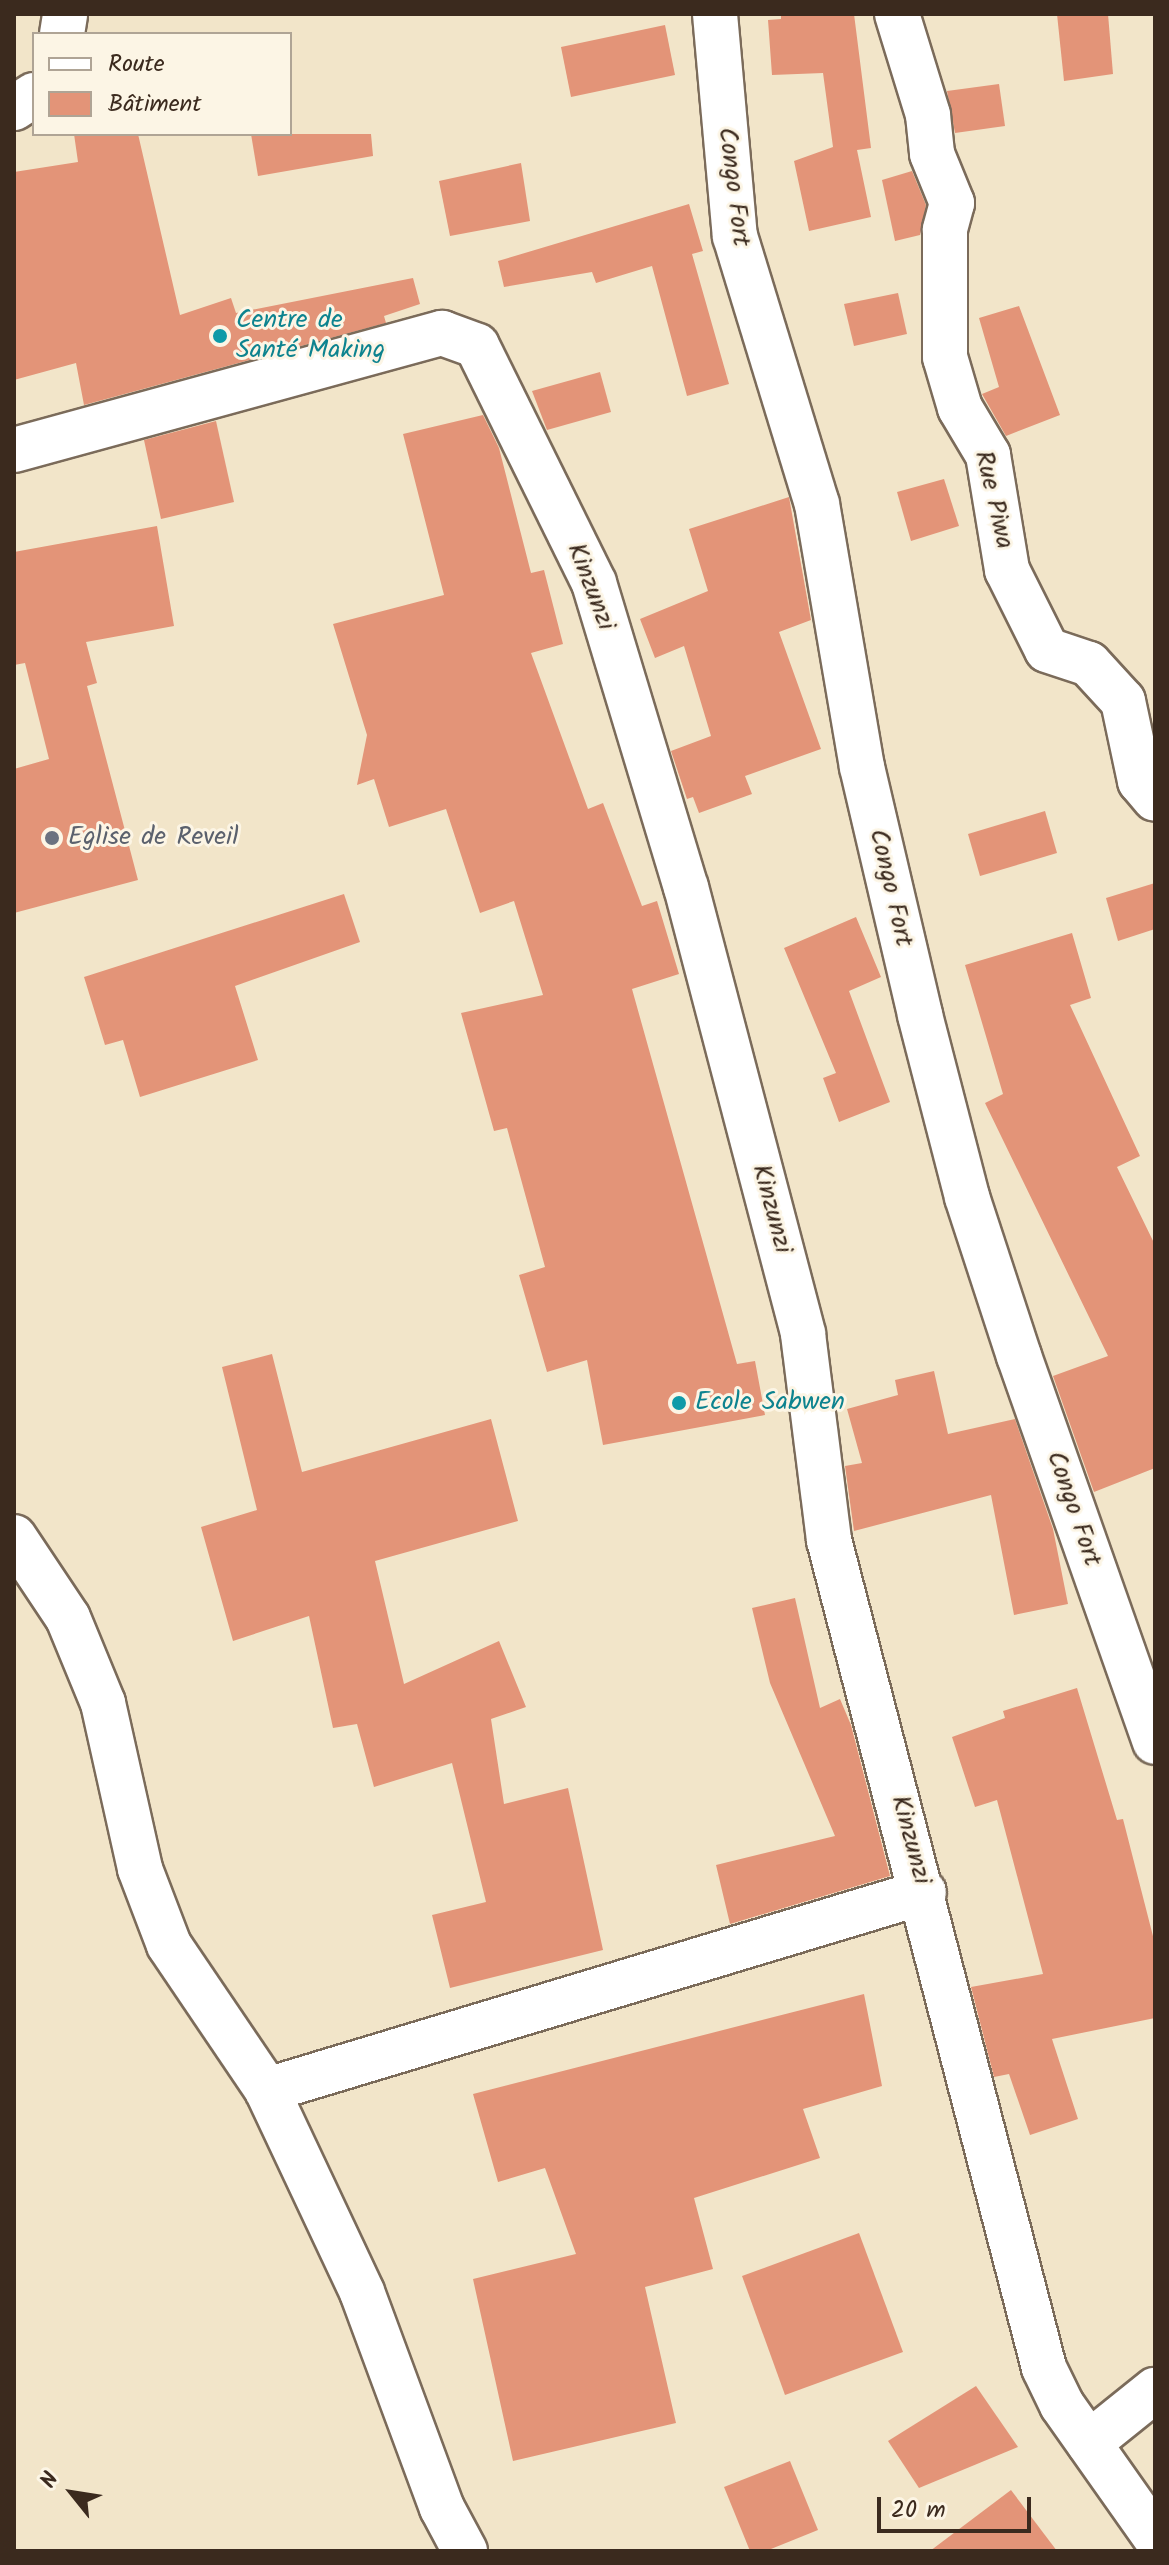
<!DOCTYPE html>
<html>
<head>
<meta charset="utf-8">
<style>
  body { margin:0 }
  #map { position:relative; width:1169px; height:2565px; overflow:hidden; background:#f2e5c9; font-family:Kalam,sans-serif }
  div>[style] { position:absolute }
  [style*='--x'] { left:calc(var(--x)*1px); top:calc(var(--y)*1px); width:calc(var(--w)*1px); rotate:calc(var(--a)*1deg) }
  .building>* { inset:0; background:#e39478 }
  .roads { filter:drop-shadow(2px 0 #7b6b5a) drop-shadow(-2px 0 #7b6b5a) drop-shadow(0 2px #7b6b5a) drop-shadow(0 -2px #7b6b5a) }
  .minor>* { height:44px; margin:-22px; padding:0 22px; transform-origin:22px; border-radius:22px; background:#fff }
  .dots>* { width:22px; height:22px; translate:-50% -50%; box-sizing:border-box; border:4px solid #fcf5e5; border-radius:50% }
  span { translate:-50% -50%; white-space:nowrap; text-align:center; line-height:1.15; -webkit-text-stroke:6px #fcf5e5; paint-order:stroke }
  .street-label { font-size:26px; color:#3b2a1e }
  .culture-label { font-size:26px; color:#0d838f }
  .left { translate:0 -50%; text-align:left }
  .worship-label { font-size:26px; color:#5b616d }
  .frame { position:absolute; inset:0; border:16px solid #3b2a1e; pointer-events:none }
  .legend { position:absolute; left:32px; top:32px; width:260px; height:104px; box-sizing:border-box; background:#fcf5e5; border:2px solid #afa495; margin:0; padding:10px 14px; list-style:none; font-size:24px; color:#3b2a1e }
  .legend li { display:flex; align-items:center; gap:16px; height:40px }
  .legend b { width:40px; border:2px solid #afa495 }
  .north { position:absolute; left:32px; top:2453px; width:80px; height:80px; -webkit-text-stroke:6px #fcf5e5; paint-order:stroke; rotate:300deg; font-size:22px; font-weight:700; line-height:32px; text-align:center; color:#3b2a1e }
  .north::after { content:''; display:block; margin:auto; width:28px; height:36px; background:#3b2a1e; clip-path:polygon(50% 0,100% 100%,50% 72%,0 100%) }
  .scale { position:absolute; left:877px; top:2497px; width:154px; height:36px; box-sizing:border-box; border:4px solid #3b2a1e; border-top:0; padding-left:10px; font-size:24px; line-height:28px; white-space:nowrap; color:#3b2a1e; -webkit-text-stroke:6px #fcf5e5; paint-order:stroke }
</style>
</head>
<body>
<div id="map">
  <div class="building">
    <div style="clip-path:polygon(781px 14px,854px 14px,871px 148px,857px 150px,871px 217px,809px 231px,794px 161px,833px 147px,823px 73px,772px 75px,768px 20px,781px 19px)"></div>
    <div style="clip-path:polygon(1057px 14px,1108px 14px,1113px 74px,1064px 81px)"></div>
    <div style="clip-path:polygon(665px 25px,675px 75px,571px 97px,561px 47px)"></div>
    <div style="clip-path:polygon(999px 84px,1005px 126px,955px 133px,947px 91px)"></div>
    <div style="clip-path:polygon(74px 134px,138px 134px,180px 315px,231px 298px,236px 313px,413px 278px,420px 304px,384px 316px,386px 323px,84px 405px,76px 363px,14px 380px,14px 172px,78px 162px)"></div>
    <div style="clip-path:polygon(251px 134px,371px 134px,373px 156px,258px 176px)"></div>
    <div style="clip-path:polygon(521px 163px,530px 221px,450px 236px,439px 181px)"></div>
    <div style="clip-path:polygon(912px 171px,926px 205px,920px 235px,895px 241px,882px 180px)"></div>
    <div style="clip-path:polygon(689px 204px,703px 251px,692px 254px,729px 384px,687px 396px,652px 266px,596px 283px,592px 272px,504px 287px,498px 261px)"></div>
    <div style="clip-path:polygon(898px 293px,907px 334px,854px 346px,844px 304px)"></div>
    <div style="clip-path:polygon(1019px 306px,1060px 415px,1006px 436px,982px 394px,999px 387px,979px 318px)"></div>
    <div style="clip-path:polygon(600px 372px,611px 412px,547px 430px,532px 391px)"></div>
    <div style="clip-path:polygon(483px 415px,499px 448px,531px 573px,544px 570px,563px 644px,531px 653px,588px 809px,603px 803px,642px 906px,657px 901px,679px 974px,632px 989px,737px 1364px,755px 1361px,765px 1415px,603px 1445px,587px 1360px,547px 1372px,519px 1275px,545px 1267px,507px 1128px,494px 1131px,461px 1013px,543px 995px,514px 901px,480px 913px,446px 809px,389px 827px,374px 779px,357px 785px,367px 735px,333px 624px,444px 595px,403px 434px)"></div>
    <div style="clip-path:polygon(216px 421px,234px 502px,161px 519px,144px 440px)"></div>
    <div style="clip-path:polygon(944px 479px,959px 526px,911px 541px,897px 492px)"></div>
    <div style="clip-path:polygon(789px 497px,811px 620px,779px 632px,821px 749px,745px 776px,752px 794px,699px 813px,693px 797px,687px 799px,671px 751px,711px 736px,684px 646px,655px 658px,640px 619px,708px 591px,689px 529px)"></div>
    <div style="clip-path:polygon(157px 526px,174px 626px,86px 642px,97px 683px,87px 686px,138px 880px,14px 913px,14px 769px,49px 759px,25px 663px,14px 665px,14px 552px)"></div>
    <div style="clip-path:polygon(1045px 811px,1057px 853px,980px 876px,968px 834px)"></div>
    <div style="clip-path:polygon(1155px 883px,1155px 929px,1118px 941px,1106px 898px)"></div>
    <div style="clip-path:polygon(344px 894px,360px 942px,235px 986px,258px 1060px,140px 1097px,123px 1040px,105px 1045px,84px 977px)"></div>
    <div style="clip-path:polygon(856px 917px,881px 977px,849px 991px,890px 1102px,839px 1122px,823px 1078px,836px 1073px,784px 948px)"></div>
    <div style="clip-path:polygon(1072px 933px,1091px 998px,1070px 1005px,1140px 1156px,1117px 1167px,1155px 1245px,1155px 1468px,1094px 1492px,1053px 1376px,1108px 1356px,985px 1103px,1003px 1094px,965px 965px)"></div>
    <div style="clip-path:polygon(272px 1354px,302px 1472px,491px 1419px,518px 1521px,375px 1561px,404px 1684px,499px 1641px,526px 1707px,491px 1719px,504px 1804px,568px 1788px,603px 1950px,450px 1988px,432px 1915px,486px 1902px,452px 1763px,374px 1787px,357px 1724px,333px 1728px,309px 1616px,233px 1641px,201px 1527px,257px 1510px,222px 1367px)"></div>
    <div style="clip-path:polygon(934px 1371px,948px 1434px,1015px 1419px,1053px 1529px,1068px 1604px,1014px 1615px,991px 1495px,854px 1531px,845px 1466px,862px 1463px,847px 1409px,898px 1395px,895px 1380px)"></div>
    <div style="clip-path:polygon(795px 1598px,820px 1708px,840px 1699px,851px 1725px,890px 1876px,730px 1924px,716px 1865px,835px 1836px,770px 1683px,752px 1608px)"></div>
    <div style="clip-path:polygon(1077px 1688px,1117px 1820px,1123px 1819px,1155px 1944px,1155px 2018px,1052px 2039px,1078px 2119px,1030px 2135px,1009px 2074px,994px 2077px,971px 1987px,1043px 1974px,997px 1800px,975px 1807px,952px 1737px,1005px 1718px,1003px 1711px)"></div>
    <div style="clip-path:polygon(864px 1994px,882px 2086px,803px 2109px,820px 2158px,694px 2198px,713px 2269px,645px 2287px,676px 2423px,513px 2461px,473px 2279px,576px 2254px,545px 2168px,498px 2182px,473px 2094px)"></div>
    <div style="clip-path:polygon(859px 2233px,903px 2352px,785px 2395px,742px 2276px)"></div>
    <div style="clip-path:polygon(976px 2386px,1018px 2447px,919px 2488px,888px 2441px)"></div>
    <div style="clip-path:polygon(790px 2461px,818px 2530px,766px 2551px,750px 2551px,724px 2487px)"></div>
    <div style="clip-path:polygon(1011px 2490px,1057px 2551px,930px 2551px)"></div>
  </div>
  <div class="roads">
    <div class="minor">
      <div style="--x:715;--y:14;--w:223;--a:84.9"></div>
      <div style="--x:735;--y:236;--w:280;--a:73"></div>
      <div style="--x:817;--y:504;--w:267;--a:80.3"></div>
      <div style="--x:862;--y:767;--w:255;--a:76.8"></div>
      <div style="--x:920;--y:1015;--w:188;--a:75.5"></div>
      <div style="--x:967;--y:1197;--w:167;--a:71.9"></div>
      <div style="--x:1019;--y:1356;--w:409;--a:70.6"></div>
      <div style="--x:897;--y:14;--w:106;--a:72.9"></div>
      <div style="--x:928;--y:115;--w:39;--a:84"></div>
      <div style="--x:932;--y:154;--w:53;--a:67.8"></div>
      <div style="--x:952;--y:203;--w:28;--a:105"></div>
      <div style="--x:945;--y:230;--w:127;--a:90"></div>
      <div style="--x:945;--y:357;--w:53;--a:73.6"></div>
      <div style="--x:960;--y:408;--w:55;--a:59.2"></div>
      <div style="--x:988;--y:455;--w:117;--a:80.6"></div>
      <div style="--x:1007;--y:570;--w:89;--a:63.4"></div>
      <div style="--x:1047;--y:650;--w:44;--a:18.4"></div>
      <div style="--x:1089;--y:664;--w:50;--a:47.4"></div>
      <div style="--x:1123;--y:701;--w:82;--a:78"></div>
      <div style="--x:1140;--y:781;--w:23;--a:50"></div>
      <div style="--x:62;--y:34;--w:20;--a:-81"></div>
      <div style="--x:14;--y:108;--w:24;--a:-33"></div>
      <div style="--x:14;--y:450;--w:444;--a:-15.3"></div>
      <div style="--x:442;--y:333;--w:37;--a:20"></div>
      <div style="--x:477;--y:346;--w:264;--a:63.7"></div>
      <div style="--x:594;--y:583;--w:318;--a:73.2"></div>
      <div style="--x:686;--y:887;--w:462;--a:75.3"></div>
      <div style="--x:803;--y:1334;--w:208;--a:82.8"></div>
      <div style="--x:829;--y:1540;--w:855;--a:75.44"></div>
      <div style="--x:1044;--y:2368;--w:41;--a:64.1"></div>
      <div style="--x:1062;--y:2405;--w:161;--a:54.8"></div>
      <div style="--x:14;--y:1537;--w:97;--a:56.3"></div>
      <div style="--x:68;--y:1618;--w:92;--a:67.6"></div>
      <div style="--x:103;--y:1703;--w:170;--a:77.4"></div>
      <div style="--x:140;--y:1869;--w:81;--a:69.1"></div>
      <div style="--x:169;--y:1945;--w:175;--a:55.9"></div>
      <div style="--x:267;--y:2090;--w:223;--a:64.8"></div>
      <div style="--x:362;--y:2292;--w:230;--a:69.7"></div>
      <div style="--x:442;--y:2508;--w:49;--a:61.9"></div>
      <div style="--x:267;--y:2090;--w:686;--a:-16.77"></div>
      <div style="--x:1089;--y:2443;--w:85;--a:-38.8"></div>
    </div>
  </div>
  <div class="dots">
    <div style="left:220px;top:336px;background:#0f9aa8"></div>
    <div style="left:52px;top:838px;background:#6b7280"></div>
    <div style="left:679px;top:1403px;background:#0f9aa8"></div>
  </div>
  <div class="street-label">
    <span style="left:733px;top:187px;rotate:83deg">Congo Fort</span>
    <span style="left:993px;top:500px;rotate:77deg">Rue Piwa</span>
    <span style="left:590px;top:587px;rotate:69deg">Kinzunzi</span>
    <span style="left:890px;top:888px;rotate:77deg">Congo Fort</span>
    <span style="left:771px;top:1209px;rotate:75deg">Kinzunzi</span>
    <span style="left:1073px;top:1509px;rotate:71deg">Congo Fort</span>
    <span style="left:910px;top:1840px;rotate:75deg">Kinzunzi</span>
  </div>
  <div class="culture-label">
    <span class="left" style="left:236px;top:336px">Centre de<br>Santé Making</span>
    <span class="left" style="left:695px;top:1403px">Ecole Sabwen</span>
  </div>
  <div class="worship-label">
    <span class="left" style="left:68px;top:838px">Eglise de Reveil</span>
  </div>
  <div class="frame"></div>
  <ul class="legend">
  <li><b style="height:10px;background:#fff"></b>Route</li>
  <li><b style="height:22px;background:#e39478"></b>Bâtiment</li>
  </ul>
  <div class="north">N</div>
  <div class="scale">20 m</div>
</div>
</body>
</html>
